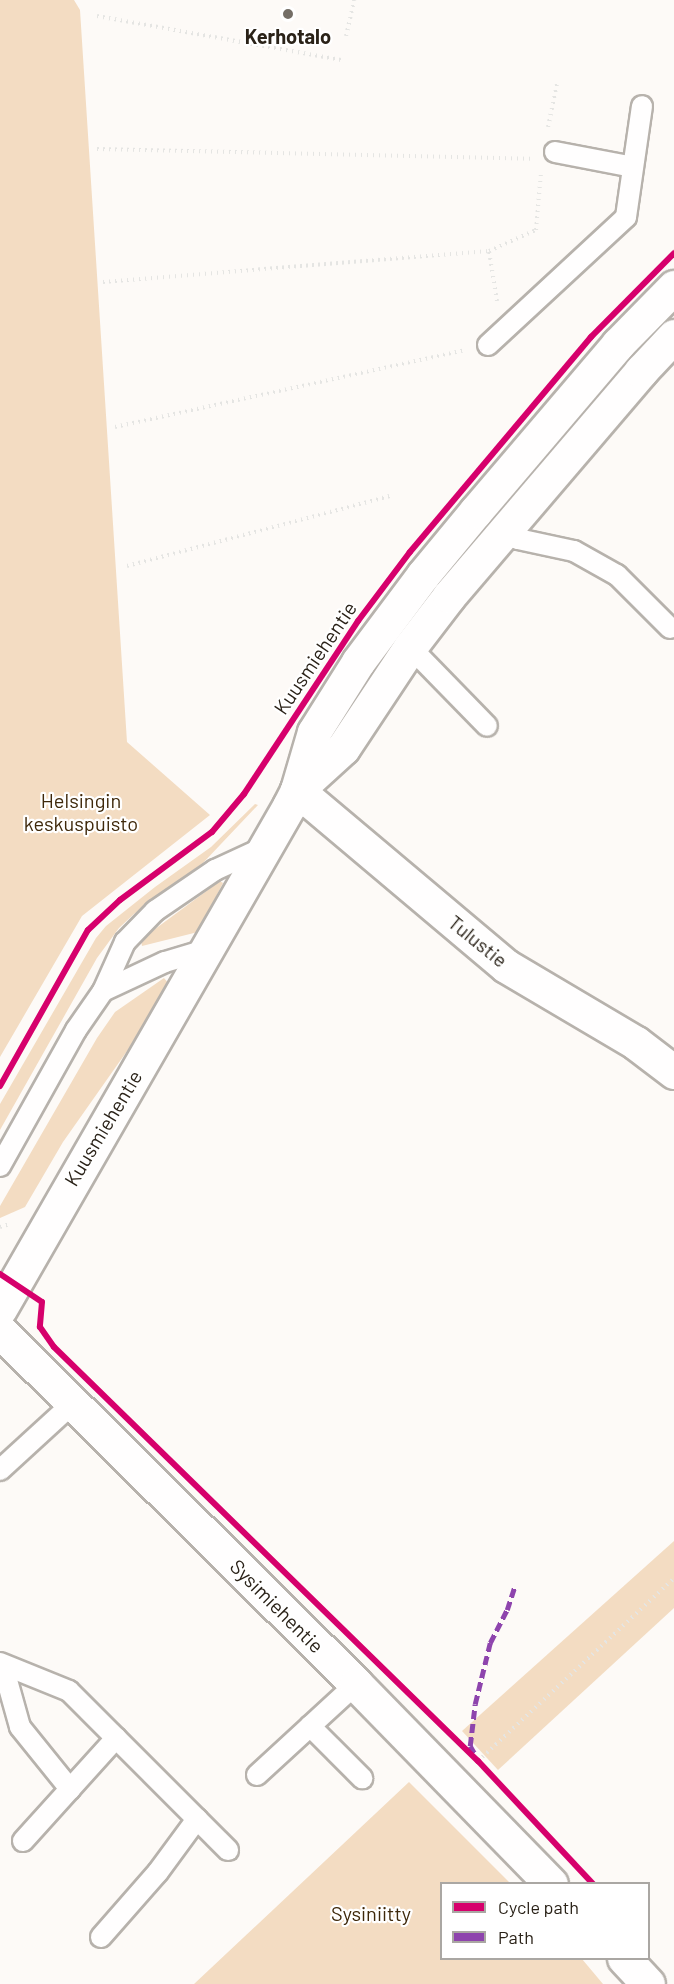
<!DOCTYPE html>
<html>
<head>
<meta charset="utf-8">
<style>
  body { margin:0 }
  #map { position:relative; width:674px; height:1984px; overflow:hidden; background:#fdfaf7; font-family:Barlow,sans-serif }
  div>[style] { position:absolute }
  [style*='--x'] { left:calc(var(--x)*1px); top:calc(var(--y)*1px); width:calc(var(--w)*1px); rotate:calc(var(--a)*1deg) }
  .green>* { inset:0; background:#f3dcc2 }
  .path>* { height:4px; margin-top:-2px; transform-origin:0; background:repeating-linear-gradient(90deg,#e5e5e3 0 1.5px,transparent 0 6px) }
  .roads { filter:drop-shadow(2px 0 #b7b2ac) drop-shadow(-2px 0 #b7b2ac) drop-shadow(0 2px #b7b2ac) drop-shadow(0 -2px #b7b2ac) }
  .lane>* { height:20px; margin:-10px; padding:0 10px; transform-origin:10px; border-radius:10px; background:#fffefe }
  .street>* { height:33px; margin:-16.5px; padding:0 16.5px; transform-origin:16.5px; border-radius:16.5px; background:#fffefe }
  .secondary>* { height:33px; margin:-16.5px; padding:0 16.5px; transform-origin:16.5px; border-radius:16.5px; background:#fffefe }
  .quiet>* { height:4.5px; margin-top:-2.25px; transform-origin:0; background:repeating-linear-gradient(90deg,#8e44ad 0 9px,transparent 0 13.5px) }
  .cycleway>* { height:6px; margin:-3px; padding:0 3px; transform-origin:3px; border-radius:3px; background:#d6006c }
  .dots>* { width:16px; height:16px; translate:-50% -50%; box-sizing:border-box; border:3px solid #fff; border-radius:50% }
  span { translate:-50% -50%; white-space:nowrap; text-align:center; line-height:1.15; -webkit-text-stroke:4.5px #fff; paint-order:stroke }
  .poi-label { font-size:20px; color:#2a2218; font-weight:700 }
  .street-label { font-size:20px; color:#2a2218 }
  .park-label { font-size:20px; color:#3e280a }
  .legend { position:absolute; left:440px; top:1882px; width:210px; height:78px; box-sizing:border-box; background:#fff; border:2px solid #aaa7a3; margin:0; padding:8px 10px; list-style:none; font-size:18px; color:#2a2218 }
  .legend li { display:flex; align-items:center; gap:12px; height:30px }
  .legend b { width:30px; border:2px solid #aaa7a3 }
</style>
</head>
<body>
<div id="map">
  <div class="green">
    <div style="clip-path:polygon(0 0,74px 0,80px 10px,127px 742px,210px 815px,82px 916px,0 1057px)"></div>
    <div style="clip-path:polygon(255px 804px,258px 805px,203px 863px,134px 914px,119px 928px,97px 958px,0 1130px,0 1104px,96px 938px,106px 926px,155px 887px,211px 847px)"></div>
    <div style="clip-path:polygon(220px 881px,223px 883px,198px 932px,142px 946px,141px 941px,151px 932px)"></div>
    <div style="clip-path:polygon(164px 978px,169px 984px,139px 1034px,63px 1142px,25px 1207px,0 1218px,0 1206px,97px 1038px,115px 1012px)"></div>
    <div style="clip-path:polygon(674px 1541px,674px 1608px,498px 1770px,462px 1731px)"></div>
    <div style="clip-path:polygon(409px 1782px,510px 1883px,442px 1884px,442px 1958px,582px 1959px,603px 1984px,194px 1984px)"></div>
  </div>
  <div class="path">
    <div style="--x:97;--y:16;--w:248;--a:10.2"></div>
    <div style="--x:346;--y:36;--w:37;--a:-77"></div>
    <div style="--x:548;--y:127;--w:44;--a:-78.2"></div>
    <div style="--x:97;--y:149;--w:434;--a:1.3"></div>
    <div style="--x:103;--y:282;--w:387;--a:-4.6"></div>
    <div style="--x:497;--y:301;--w:51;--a:-99.1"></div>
    <div style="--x:489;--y:251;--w:51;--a:-24.1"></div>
    <div style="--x:536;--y:230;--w:57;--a:-85"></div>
    <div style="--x:115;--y:427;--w:357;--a:-12.4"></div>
    <div style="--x:127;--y:566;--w:273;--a:-14.9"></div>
    <div style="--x:0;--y:1227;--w:10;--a:-17"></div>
    <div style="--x:478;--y:1761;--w:268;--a:-43"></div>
  </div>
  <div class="roads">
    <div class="lane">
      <div style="--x:555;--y:152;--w:79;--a:10.9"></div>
      <div style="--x:488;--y:345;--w:188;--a:-42.8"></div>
      <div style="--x:626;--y:217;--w:112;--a:-81.8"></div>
      <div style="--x:502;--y:532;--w:17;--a:24"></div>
      <div style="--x:518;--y:539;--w:57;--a:12.1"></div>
      <div style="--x:574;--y:551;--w:49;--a:29.2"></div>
      <div style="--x:617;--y:575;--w:75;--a:45"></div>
      <div style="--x:410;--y:647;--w:110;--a:45.7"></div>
      <div style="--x:103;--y:991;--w:68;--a:-25.1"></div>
      <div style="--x:165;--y:962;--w:46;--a:-16.5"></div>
      <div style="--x:0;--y:1166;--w:156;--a:-60.8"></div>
      <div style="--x:76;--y:1030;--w:47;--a:-55.3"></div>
      <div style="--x:103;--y:991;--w:54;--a:-65.8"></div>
      <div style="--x:125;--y:942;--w:43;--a:-45.9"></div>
      <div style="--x:155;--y:911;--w:73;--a:-34.3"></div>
      <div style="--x:215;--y:870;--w:53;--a:-24.6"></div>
      <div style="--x:0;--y:1470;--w:98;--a:-42.5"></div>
      <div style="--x:0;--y:1663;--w:74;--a:22.1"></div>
      <div style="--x:69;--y:1691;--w:225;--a:45"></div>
      <div style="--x:3;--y:1666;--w:63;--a:74.4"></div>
      <div style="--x:20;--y:1727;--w:80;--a:51.1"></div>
      <div style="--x:310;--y:1726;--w:74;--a:45"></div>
      <div style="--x:257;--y:1775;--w:134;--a:-42.6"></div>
      <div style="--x:23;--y:1841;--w:139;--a:-47.9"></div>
      <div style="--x:101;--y:1937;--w:86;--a:-48.8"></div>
      <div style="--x:158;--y:1872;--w:66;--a:-53.7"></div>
    </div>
    <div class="street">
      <div style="--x:297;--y:790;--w:273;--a:40.1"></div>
      <div style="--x:506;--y:966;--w:151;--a:30.6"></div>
      <div style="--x:636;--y:1043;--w:48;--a:37.3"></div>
    </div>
    <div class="secondary">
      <div style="--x:297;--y:790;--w:62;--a:-42.4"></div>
      <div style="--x:343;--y:748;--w:121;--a:-56.4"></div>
      <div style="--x:410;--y:647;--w:64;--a:-52.6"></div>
      <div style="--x:449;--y:596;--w:296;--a:-49.5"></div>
      <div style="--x:641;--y:371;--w:48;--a:-46.7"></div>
      <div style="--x:0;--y:1309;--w:580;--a:-60.12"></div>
      <div style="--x:289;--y:806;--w:18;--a:-63"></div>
      <div style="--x:297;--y:790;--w:60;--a:-73.7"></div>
      <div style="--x:314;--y:732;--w:83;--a:-57.8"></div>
      <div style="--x:358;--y:662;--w:109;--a:-53.2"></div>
      <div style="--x:423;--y:575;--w:83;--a:-50.4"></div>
      <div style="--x:476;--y:511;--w:219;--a:-49.6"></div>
      <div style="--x:618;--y:344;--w:80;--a:-45.5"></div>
      <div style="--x:0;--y:1331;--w:501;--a:44.76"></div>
      <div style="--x:356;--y:1684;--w:279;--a:45.7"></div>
      <div style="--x:624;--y:1958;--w:35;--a:47"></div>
    </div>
  </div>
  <div class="quiet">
    <div style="--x:474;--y:1753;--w:8;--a:-120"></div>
    <div style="--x:470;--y:1746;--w:42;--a:-83.2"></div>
    <div style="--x:475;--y:1704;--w:63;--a:-76.2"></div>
    <div style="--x:490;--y:1643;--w:37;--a:-63"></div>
    <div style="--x:507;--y:1610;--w:25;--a:-72"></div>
  </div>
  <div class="cycleway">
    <div style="--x:0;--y:1086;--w:179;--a:-60.6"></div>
    <div style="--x:88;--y:930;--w:44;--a:-43.2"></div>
    <div style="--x:120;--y:900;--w:114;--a:-36.5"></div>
    <div style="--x:212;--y:832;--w:50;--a:-49.9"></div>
    <div style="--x:244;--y:794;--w:207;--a:-56.6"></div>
    <div style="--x:358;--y:621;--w:86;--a:-53"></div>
    <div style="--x:410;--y:552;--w:281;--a:-49.9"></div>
    <div style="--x:591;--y:337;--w:118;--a:-45.3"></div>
    <div style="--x:0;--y:1274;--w:50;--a:33.7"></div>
    <div style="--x:42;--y:1302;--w:25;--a:95"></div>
    <div style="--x:40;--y:1327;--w:24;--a:55"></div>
    <div style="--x:54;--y:1347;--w:593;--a:44.32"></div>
    <div style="--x:478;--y:1761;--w:168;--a:46.9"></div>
  </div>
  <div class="dots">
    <div style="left:288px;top:14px;background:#746e66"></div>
  </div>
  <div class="poi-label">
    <span style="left:288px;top:36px">Kerhotalo</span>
  </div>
  <div class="street-label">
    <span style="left:315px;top:658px;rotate:-56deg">Kuusmiehentie</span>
    <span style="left:478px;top:941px;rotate:39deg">Tulustie</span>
    <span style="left:103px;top:1128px;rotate:-59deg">Kuusmiehentie</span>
    <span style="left:277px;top:1606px;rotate:45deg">Sysimiehentie</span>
  </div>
  <div class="park-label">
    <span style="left:81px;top:812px">Helsingin<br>keskuspuisto</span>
    <span style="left:371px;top:1913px">Sysiniitty</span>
  </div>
  <ul class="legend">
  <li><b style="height:8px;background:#d6006c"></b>Cycle path</li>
  <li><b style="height:8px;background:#8e44ad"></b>Path</li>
  </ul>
</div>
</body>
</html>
